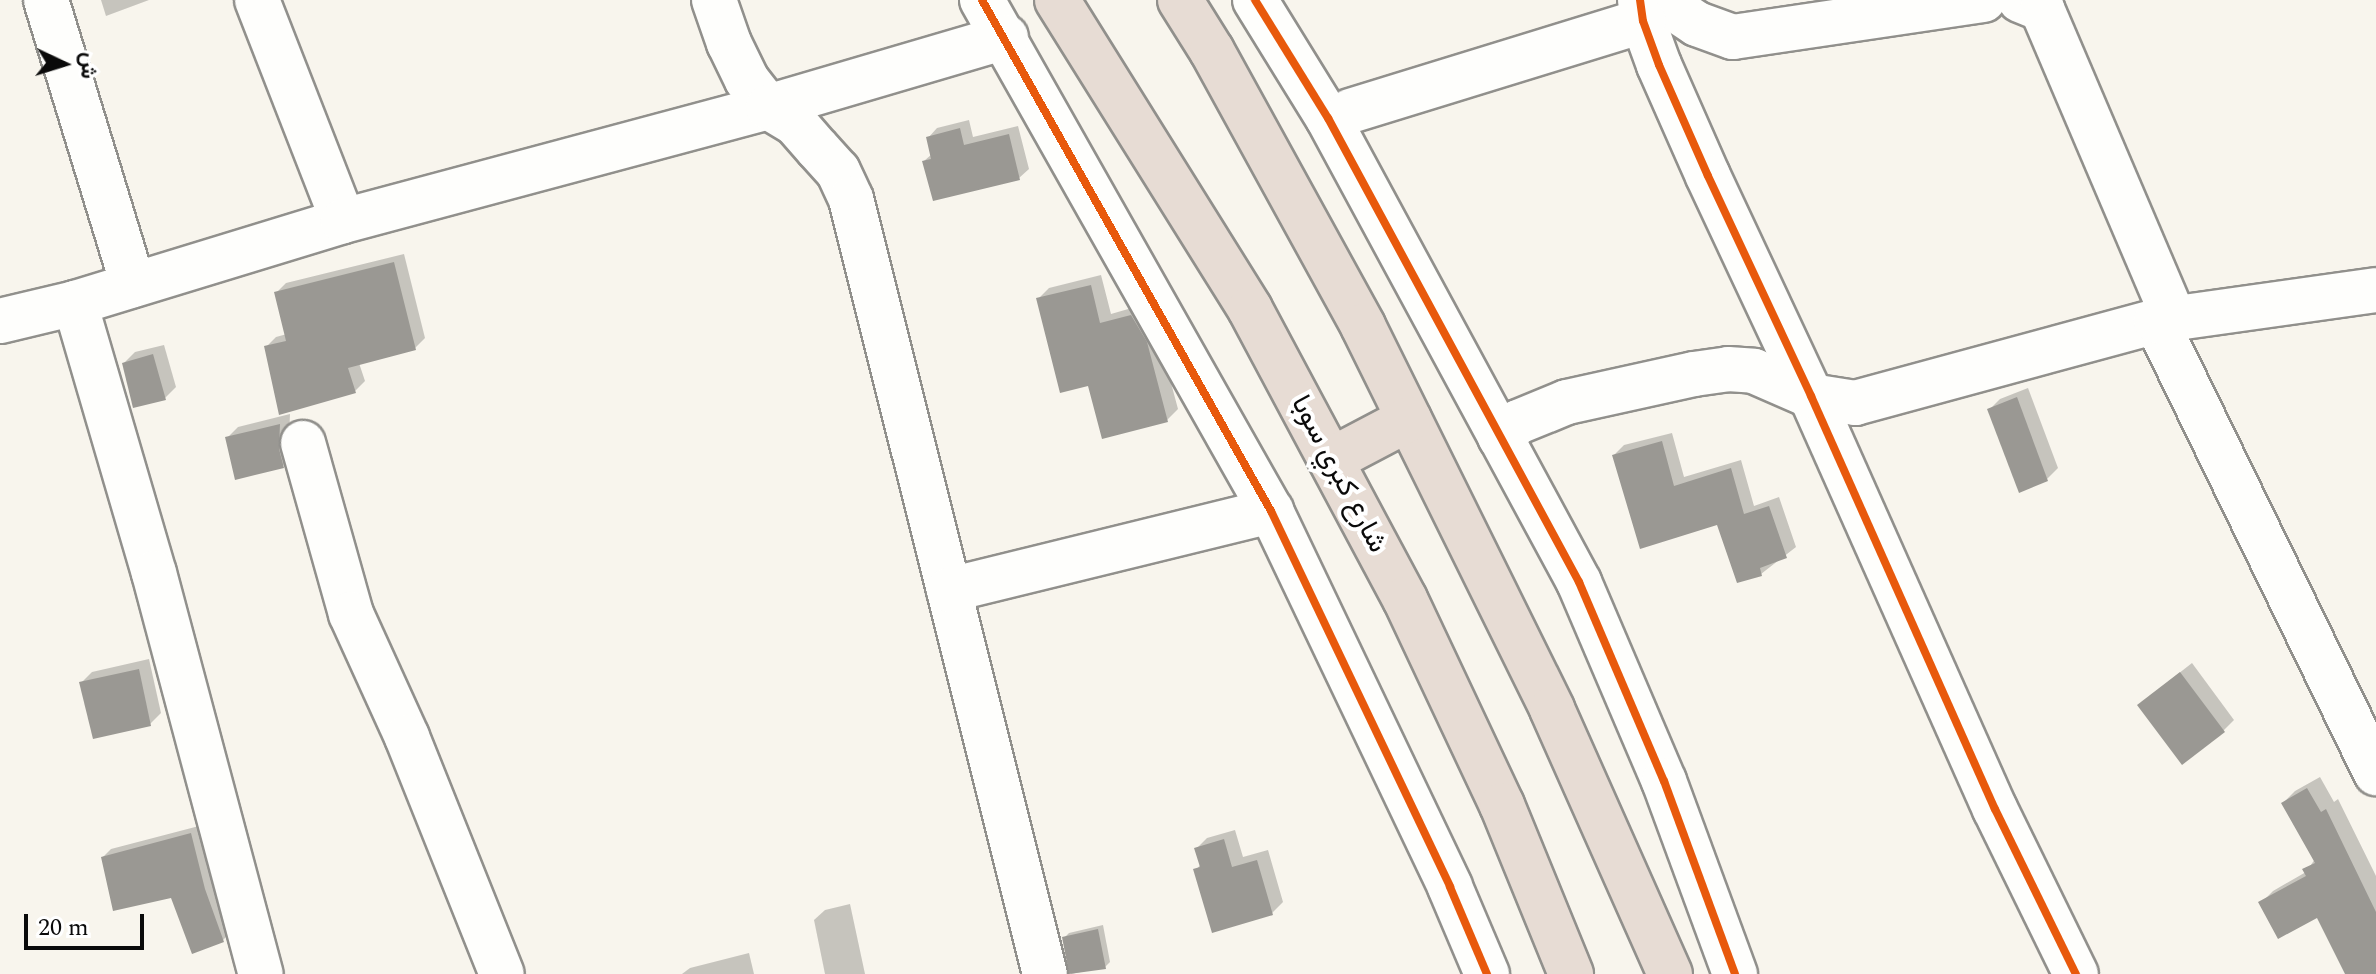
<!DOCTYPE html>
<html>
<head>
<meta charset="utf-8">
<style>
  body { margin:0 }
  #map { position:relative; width:2376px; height:974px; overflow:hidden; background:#f8f5ed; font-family:Spectral,Vazirmatn,serif }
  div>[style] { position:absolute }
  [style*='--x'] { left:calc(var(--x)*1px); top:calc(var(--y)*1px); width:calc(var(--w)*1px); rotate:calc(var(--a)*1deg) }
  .shadow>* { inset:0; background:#0003 }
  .building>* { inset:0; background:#9a9893 }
  .roads { filter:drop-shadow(2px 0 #91908c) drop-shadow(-2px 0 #91908c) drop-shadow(0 2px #91908c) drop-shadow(0 -2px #91908c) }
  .minor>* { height:44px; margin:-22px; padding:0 22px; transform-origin:22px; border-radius:22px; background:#fefefc }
  .highway>* { height:44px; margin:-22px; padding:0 22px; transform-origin:22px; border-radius:22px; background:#e7dcd4 }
  .cycleway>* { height:8px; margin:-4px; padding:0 4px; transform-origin:4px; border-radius:4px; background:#e8590c }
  span { translate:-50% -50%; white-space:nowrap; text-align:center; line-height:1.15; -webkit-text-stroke:8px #fff; paint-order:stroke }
  .street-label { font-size:28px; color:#0a0a0a }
  .north { position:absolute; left:24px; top:24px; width:80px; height:80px; -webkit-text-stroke:6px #fff; paint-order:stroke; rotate:94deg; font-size:22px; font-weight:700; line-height:32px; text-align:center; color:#0a0a0a }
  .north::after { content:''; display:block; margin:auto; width:28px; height:36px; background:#0a0a0a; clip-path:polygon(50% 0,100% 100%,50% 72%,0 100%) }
  .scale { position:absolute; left:24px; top:914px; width:120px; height:36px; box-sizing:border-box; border:4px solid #0a0a0a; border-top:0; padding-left:10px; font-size:24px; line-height:28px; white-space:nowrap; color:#0a0a0a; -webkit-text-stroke:6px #fff; paint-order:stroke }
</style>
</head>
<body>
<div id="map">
  <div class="shadow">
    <div style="clip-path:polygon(101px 0,149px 0,106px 16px)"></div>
    <div style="clip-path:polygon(969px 120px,973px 137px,1018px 126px,1029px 169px,1019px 178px,924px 161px,932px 154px,928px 138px,937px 128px)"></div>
    <div style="clip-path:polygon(404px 254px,425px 338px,415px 348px,359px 363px,365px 381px,355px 391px,266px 347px,276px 337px,287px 334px,277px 292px,286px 283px)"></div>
    <div style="clip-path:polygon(1101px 275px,1111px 314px,1142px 305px,1157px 331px,1178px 409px,1167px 420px,1090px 383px,1038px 299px,1049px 288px)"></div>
    <div style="clip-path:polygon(164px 345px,176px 387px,165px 398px,124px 363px,135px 352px)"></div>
    <div style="clip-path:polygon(2028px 388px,2058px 468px,2047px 479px,1989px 410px,2000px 399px)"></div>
    <div style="clip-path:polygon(290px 414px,289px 437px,294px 455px,283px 466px,227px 438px,238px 427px)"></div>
    <div style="clip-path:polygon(1672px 433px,1684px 477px,1741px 460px,1754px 506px,1779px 497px,1796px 547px,1761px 574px,1718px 522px,1614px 455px,1624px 445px)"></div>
    <div style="clip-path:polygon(149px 659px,161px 713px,150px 724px,81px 683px,92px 672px)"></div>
    <div style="clip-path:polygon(2192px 663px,2234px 720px,2223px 731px,2151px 695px)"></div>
    <div style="clip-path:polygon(2320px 777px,2334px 802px,2338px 799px,2376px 876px,2376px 974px,2347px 974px,2318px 915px,2261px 903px,2273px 891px,2306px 872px,2315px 859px,2283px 803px,2295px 791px)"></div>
    <div style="clip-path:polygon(199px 826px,212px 881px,231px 932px,223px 940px,173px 895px,103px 857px,111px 849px)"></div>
    <div style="clip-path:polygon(1235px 830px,1243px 857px,1268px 850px,1283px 902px,1272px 913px,1196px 870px,1201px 864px,1196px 849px,1207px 838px)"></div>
    <div style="clip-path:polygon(850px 904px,865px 974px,825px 974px,814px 920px,825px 910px)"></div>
    <div style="clip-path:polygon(1103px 925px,1110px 962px,1105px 967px,1071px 974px,1064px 938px,1069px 933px)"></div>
    <div style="clip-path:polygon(749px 953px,754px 974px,682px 974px,690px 968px)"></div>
  </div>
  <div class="building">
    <div style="clip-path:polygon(960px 128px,964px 145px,1009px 134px,1020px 180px,933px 201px,922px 161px,931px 159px,926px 137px)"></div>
    <div style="clip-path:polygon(394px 262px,416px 350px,348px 368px,356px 393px,279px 415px,264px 346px,286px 341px,274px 292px)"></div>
    <div style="clip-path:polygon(1091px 285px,1100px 323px,1131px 315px,1147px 342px,1168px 422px,1102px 439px,1088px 386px,1060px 393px,1036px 298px)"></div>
    <div style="clip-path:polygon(153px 354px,166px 400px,133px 408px,122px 363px)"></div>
    <div style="clip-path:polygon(2017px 397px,2048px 481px,2019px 493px,1987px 409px)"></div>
    <div style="clip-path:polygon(280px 424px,279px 449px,284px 468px,235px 480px,225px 437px)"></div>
    <div style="clip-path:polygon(1662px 441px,1674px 486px,1731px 468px,1744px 514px,1769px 506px,1787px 558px,1760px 568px,1762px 576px,1737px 583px,1717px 525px,1640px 549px,1612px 455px)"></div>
    <div style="clip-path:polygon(139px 669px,151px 726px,93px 739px,79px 682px)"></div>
    <div style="clip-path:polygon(2180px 672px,2225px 732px,2182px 765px,2137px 705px)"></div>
    <div style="clip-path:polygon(2307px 788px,2321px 812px,2326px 809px,2376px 912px,2376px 974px,2345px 974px,2317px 918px,2278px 939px,2258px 902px,2306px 876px,2302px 869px,2315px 863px,2281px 803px)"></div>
    <div style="clip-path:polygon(191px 833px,205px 889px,224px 942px,192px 954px,171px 898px,113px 911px,101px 857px)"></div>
    <div style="clip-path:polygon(1224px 839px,1232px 867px,1257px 860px,1273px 915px,1212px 933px,1193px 869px,1200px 867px,1194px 848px)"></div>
    <div style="clip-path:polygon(1098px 929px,1106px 969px,1069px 974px,1062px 937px)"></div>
  </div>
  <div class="roads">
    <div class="minor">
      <div style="--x:46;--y:0;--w:298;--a:73"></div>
      <div style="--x:257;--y:0;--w:237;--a:68.7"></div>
      <div style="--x:714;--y:0;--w:46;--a:70.8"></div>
      <div style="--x:729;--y:43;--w:41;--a:64.1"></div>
      <div style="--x:747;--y:80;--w:34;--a:52"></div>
      <div style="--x:768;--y:107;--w:33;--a:31"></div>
      <div style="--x:796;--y:124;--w:32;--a:49"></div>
      <div style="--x:817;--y:148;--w:31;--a:48"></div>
      <div style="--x:838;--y:171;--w:31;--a:65"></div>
      <div style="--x:851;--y:199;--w:799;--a:75.95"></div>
      <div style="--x:982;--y:0;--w:587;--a:60.51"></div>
      <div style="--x:1271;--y:511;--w:416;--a:64.5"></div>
      <div style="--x:1450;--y:887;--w:95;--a:67"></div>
      <div style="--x:1255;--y:0;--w:139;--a:58.3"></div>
      <div style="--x:1328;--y:118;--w:528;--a:61.59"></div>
      <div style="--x:1579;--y:582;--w:216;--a:66.9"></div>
      <div style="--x:1664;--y:781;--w:206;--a:69.8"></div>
      <div style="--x:1640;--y:0;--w:21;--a:82"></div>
      <div style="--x:1643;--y:21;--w:47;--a:70"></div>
      <div style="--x:1659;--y:65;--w:121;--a:66.2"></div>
      <div style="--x:1708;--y:176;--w:243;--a:64.9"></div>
      <div style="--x:1811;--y:396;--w:452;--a:66"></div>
      <div style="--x:1995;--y:809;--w:184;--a:63.9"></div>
      <div style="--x:1661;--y:0;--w:43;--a:33.7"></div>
      <div style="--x:1697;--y:24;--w:38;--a:20"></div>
      <div style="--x:1733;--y:37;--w:253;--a:-8.4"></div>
      <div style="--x:2020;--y:0;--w:24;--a:22"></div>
      <div style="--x:2042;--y:9;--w:337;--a:66.9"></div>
      <div style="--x:1350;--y:111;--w:307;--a:-17.1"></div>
      <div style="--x:75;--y:303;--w:281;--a:73.7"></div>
      <div style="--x:154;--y:573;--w:415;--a:75.1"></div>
      <div style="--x:0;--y:321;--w:77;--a:-13.5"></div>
      <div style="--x:75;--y:303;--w:280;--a:-17"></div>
      <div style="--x:343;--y:221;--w:440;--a:-15"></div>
      <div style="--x:768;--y:107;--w:248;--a:-16.4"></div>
      <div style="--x:2156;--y:321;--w:503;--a:64.05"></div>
      <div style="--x:1500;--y:437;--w:23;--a:-40"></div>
      <div style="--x:1518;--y:422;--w:53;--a:-22.2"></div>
      <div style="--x:1567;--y:402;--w:130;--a:-12.4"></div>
      <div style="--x:1694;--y:374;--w:34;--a:-8"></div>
      <div style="--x:1728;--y:369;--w:26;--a:4"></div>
      <div style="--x:1754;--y:371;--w:62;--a:23.7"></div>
      <div style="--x:1811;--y:396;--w:45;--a:9"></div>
      <div style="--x:1855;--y:403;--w:312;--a:-15.2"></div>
      <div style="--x:2156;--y:321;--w:222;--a:-8"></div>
      <div style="--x:303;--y:443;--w:178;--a:74.3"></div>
      <div style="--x:351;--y:614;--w:135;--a:65.5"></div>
      <div style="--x:407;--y:737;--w:255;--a:68.2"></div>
      <div style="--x:949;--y:590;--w:332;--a:-13.8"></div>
    </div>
    <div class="highway">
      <div style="--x:1057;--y:0;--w:364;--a:58"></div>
      <div style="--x:1250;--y:309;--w:329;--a:61.9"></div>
      <div style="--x:1405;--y:599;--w:228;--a:64.8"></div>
      <div style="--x:1502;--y:805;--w:183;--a:67.8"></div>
      <div style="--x:1180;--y:0;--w:60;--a:57.9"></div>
      <div style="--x:1212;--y:51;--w:314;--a:61.2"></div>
      <div style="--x:1363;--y:326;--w:427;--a:63.7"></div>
      <div style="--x:1552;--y:709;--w:290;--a:66"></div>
      <div style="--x:1331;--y:460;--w:88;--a:-27.7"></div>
    </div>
  </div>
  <div class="cycleway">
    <div style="--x:982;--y:0;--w:587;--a:60.51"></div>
    <div style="--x:1271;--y:511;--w:416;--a:64.5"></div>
    <div style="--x:1450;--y:887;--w:95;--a:67"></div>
    <div style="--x:1255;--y:0;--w:139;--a:58.3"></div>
    <div style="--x:1328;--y:118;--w:528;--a:61.59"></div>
    <div style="--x:1579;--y:582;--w:216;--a:66.9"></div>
    <div style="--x:1664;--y:781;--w:206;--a:69.8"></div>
    <div style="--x:1640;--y:0;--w:21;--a:82"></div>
    <div style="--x:1643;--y:21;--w:47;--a:70"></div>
    <div style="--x:1659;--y:65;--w:121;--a:66.2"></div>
    <div style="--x:1708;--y:176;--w:243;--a:64.9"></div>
    <div style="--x:1811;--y:396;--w:452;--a:66"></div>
    <div style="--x:1995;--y:809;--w:184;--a:63.9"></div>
  </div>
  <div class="street-label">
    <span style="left:1339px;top:474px;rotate:62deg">شارع كبري سوبا</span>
  </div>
  <div class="north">ش</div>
  <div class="scale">20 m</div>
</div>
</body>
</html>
